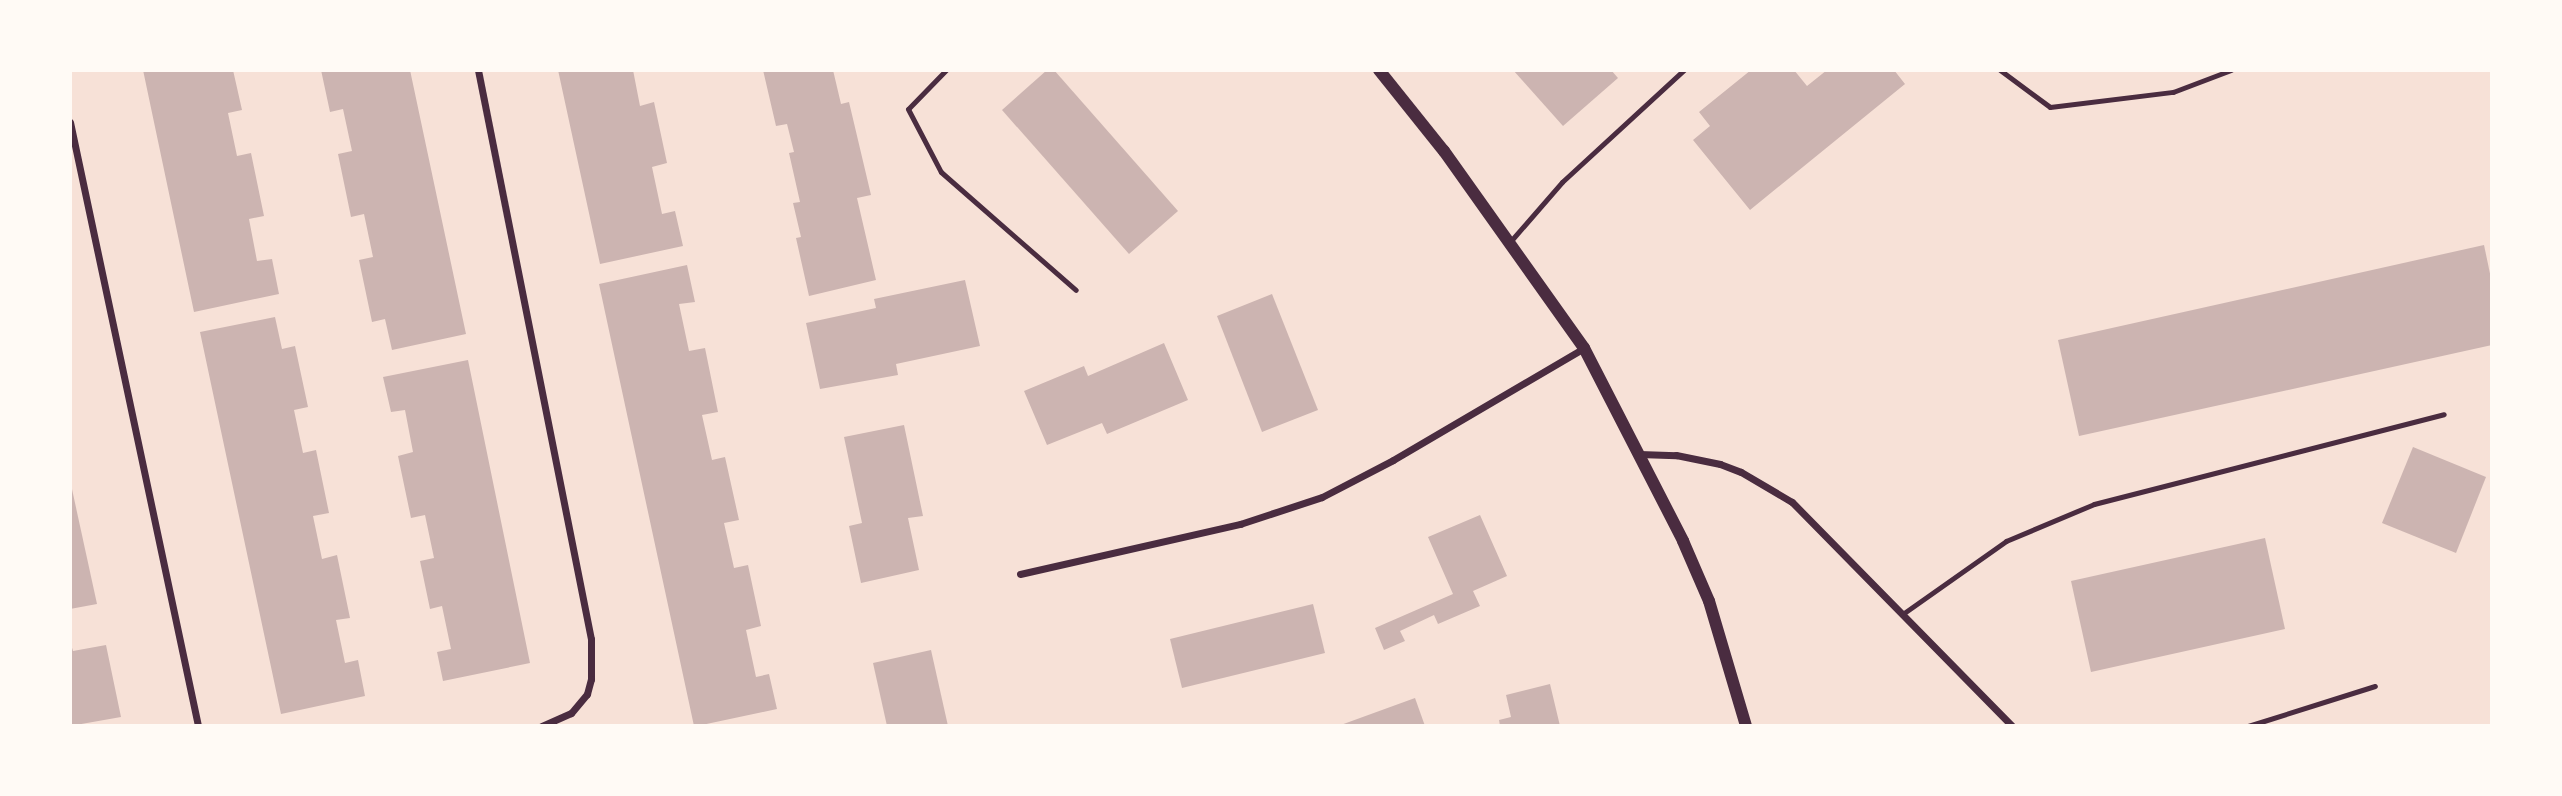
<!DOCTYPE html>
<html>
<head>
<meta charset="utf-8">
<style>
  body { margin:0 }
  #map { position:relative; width:2562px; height:796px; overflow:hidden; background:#f7e1d7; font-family:"Source Sans 3",sans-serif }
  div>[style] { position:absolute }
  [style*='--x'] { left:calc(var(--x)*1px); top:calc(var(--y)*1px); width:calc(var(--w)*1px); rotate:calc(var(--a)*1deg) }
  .building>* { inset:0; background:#ccb4b1 }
  .service>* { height:5px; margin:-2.5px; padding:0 2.5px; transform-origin:2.5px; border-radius:2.5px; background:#4a2c40 }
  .minor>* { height:7px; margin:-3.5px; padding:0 3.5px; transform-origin:3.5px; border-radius:3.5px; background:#4a2c40 }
  .tertiary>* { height:12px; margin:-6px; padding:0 6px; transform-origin:6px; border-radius:6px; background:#4a2c40 }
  span { translate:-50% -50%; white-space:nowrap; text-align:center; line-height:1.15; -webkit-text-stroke:6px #fffaf5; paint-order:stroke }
  .frame { position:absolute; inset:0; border:72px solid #fffaf5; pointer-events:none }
</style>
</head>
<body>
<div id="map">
  <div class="building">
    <div style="clip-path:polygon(143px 70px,233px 70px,242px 110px,228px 113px,237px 156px,251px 153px,264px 216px,249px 219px,257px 261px,272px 259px,279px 294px,194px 312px)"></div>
    <div style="clip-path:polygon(321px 70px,410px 70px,466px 334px,392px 350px,385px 319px,372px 322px,359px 260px,373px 257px,364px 214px,351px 217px,338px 154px,352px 151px,343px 109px,330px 112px)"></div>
    <div style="clip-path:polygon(558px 70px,633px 70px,640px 106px,654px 102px,667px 163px,652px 167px,662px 214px,675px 211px,683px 246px,600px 264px)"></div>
    <div style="clip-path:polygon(763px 70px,833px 70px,841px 104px,849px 102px,871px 195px,857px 198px,876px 280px,809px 296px,796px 238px,801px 237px,793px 203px,800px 202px,789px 153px,794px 152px,787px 124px,776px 126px)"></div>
    <div style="clip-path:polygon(1047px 70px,1054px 70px,1178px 211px,1129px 254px,1002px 110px)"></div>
    <div style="clip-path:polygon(1513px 70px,1611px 70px,1618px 78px,1563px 126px)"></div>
    <div style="clip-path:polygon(1751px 70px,1794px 70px,1807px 86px,1827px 70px,1894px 70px,1905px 84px,1750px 210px,1693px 140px,1710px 126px,1699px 112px)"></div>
    <div style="clip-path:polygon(2484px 245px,2492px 283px,2492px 345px,2079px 436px,2058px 340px)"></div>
    <div style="clip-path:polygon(687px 265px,695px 302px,679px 304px,689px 351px,705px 348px,718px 412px,702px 415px,712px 460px,725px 457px,739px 520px,724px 523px,734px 568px,748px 565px,761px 626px,746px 630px,756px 677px,769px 674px,777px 709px,697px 726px,694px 726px,599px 284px)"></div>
    <div style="clip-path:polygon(965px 280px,980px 346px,896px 364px,898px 375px,820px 389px,806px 323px,876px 308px,874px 299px)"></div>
    <div style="clip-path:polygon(1272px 294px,1318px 410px,1262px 432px,1217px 316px)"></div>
    <div style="clip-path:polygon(275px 317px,282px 349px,295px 346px,308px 407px,294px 410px,303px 453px,316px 450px,329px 513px,313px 516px,322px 559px,337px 555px,350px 618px,336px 620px,345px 663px,358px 660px,365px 696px,281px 714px,200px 332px)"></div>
    <div style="clip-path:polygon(1164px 343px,1188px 400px,1107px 434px,1102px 423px,1047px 445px,1024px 391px,1084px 366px,1088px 376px)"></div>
    <div style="clip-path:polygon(468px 360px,530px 663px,443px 681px,437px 652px,451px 649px,442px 606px,430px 609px,420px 561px,434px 558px,425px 515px,411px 518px,398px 456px,413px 452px,405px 410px,391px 412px,383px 377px)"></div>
    <div style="clip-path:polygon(904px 425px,923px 516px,908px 518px,919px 570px,861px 583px,849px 526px,862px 523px,844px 437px)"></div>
    <div style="clip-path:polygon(2413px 447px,2486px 477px,2456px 553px,2382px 523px)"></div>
    <div style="clip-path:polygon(70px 480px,97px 604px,70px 609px)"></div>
    <div style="clip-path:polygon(1480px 515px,1507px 576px,1473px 591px,1480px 606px,1438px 624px,1434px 615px,1400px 631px,1405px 641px,1384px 650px,1375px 628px,1453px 594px,1428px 537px)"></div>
    <div style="clip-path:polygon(2265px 538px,2285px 629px,2091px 672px,2071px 581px)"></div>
    <div style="clip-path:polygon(1313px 604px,1325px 653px,1182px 688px,1170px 639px)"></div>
    <div style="clip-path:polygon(70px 641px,73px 651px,106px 645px,121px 717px,70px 726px)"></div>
    <div style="clip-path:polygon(931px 650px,948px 726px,887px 726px,873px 663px)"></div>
    <div style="clip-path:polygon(1550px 684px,1560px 726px,1500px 726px,1499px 720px,1511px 717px,1506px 695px)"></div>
    <div style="clip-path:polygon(1415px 698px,1425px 726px,1338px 726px)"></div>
  </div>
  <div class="service">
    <div style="--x:946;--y:70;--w:54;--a:134.3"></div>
    <div style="--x:908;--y:109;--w:71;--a:62.4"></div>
    <div style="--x:941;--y:172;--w:179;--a:41.2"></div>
    <div style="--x:2000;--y:70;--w:62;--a:36.5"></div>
    <div style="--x:2050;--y:107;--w:124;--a:-7"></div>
    <div style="--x:2173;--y:92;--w:62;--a:-20.8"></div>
    <div style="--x:1509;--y:243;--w:81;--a:-49"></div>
    <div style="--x:1562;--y:182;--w:166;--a:-42.6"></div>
    <div style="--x:1904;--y:613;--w:125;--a:-35.2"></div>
    <div style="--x:2006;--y:541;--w:95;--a:-22.8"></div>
    <div style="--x:2094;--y:504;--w:361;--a:-14.4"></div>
    <div style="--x:2248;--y:726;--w:133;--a:-17.5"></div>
  </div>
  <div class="minor">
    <div style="--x:478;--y:70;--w:580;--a:78.77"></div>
    <div style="--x:591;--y:639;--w:40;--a:90"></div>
    <div style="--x:591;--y:679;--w:16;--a:105"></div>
    <div style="--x:587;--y:694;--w:25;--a:130"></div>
    <div style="--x:571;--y:713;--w:32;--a:156"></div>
    <div style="--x:70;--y:122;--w:617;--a:78.03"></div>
    <div style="--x:1639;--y:454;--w:37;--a:2"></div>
    <div style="--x:1676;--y:455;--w:45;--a:11.6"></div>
    <div style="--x:1720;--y:464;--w:22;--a:21"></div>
    <div style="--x:1741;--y:472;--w:59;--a:30.5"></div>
    <div style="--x:1792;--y:502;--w:314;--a:45.5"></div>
    <div style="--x:1020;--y:574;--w:226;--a:-12.8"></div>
    <div style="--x:1240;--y:524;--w:86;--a:-18.2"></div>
    <div style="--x:1322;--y:497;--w:80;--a:-27.5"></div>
    <div style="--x:1393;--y:460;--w:221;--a:-30.4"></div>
  </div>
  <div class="tertiary">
    <div style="--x:1379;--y:70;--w:104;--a:51.3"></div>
    <div style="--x:1444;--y:151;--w:242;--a:54.6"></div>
    <div style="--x:1584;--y:348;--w:217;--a:62.8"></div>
    <div style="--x:1683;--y:541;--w:65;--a:66.6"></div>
    <div style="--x:1709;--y:601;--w:130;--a:73.5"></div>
  </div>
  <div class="frame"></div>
</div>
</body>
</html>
